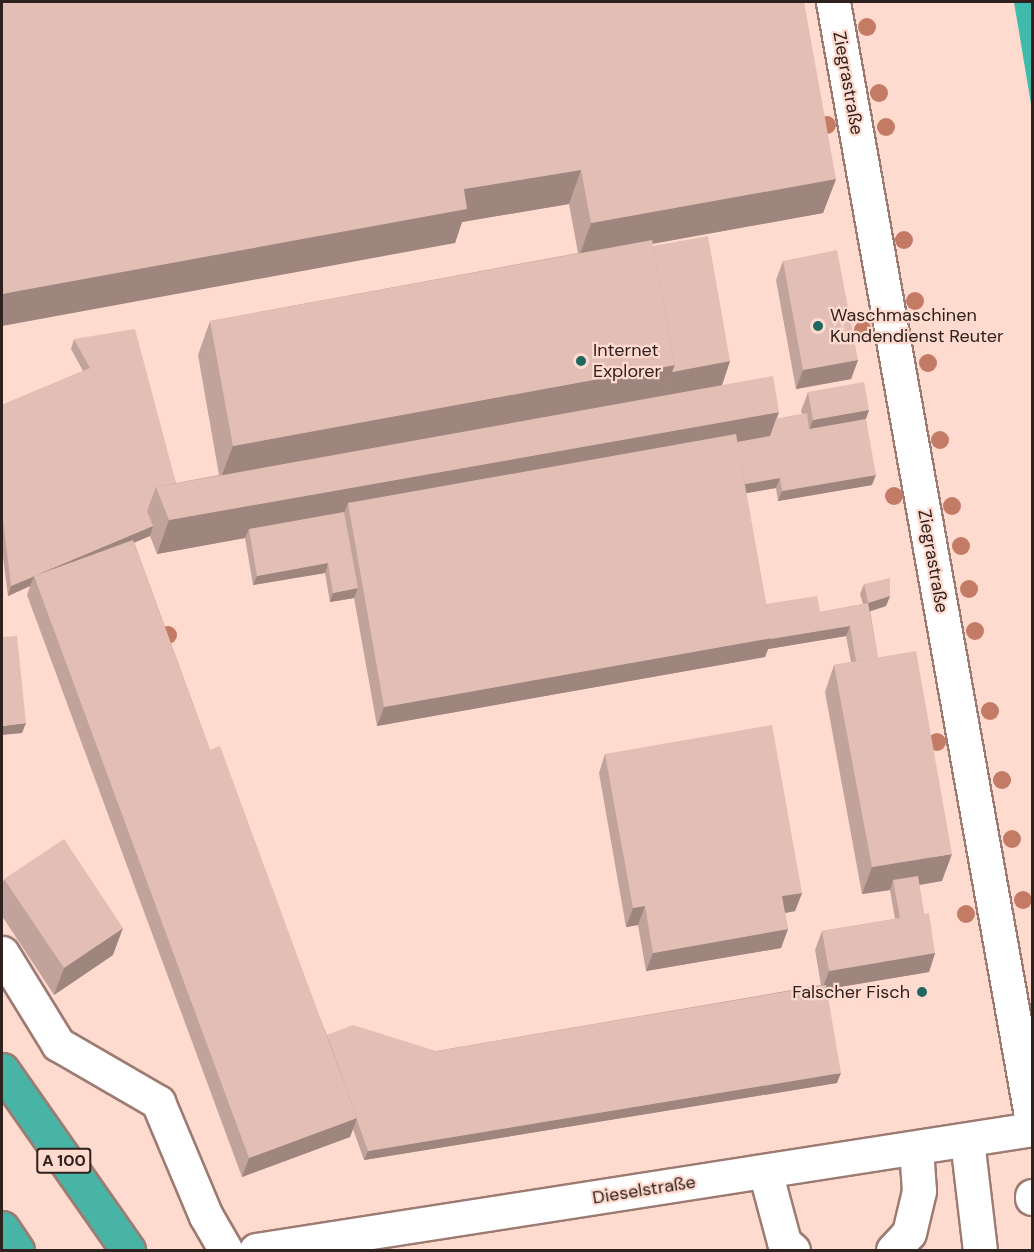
<!DOCTYPE html>
<html>
<head>
<meta charset="utf-8">
<style>
  body { margin:0 }
  #map { position:relative; width:1034px; height:1252px; overflow:hidden; background:#ffdacf; font-family:"DM Sans",sans-serif }
  div>[style] { position:absolute }
  [style*='--x'] { left:calc(var(--x)*1px); top:calc(var(--y)*1px); width:calc(var(--w)*1px); rotate:calc(var(--a)*1deg) }
  .water>* { inset:0; background:#3ebbac }
  .roads { filter:drop-shadow(2px 0 #9c7b72) drop-shadow(-2px 0 #9c7b72) drop-shadow(0 2px #9c7b72) drop-shadow(0 -2px #9c7b72) }
  .minor>* { height:33px; margin:-16.5px; padding:0 16.5px; transform-origin:16.5px; border-radius:16.5px; background:#fff }
  .highway>* { height:33px; margin:-16.5px; padding:0 16.5px; transform-origin:16.5px; border-radius:16.5px; background:#47b4a6 }
  .trees>* { width:18px; height:18px; margin:-9px; border-radius:50%; background:#c37b65 }
  .wall>* { inset:0; background:#c2a39b }
  .shaded-wall>* { inset:0; background:#9e857e }
  .building>* { inset:0; background:#e2beb4 }
  .dots>* { width:16px; height:16px; translate:-50% -50%; box-sizing:border-box; border:3px solid #ffdacf; border-radius:50% }
  span { translate:-50% -50%; white-space:nowrap; text-align:center; line-height:1.15; -webkit-text-stroke:4.5px #ffdacf; paint-order:stroke }
  .shield-label span { padding:2px 4px; background:#ffdacf; border:2px solid; border-radius:4px; -webkit-text-stroke-width:0 }
  .shield-label { font-size:16px; color:#2f211d; font-weight:700 }
  .street-label { font-size:18px; color:#2f211d }
  .poi-label { font-size:18px; color:#2f211d }
  .left { translate:0 -50%; text-align:left }
  .right { translate:-100% -50%; text-align:right }
  .frame { position:absolute; inset:0; border:3px solid #2f211d; pointer-events:none }
</style>
</head>
<body>
<div id="map">
  <div class="water">
    <div style="clip-path:polygon(1014px 2px,1032px 2px,1032px 110px)"></div>
  </div>
  <div class="roads">
    <div class="minor">
      <div style="--x:833;--y:2;--w:1137;--a:79.92"></div>
      <div style="--x:2;--y:953;--w:107;--a:58.4"></div>
      <div style="--x:58;--y:1044;--w:116;--a:30.1"></div>
      <div style="--x:158;--y:1102;--w:124;--a:67.2"></div>
      <div style="--x:206;--y:1216;--w:39;--a:60"></div>
      <div style="--x:967;--y:1140;--w:111;--a:83.3"></div>
      <div style="--x:765;--y:1171;--w:73;--a:75"></div>
      <div style="--x:784;--y:1242;--w:12;--a:42"></div>
      <div style="--x:1032;--y:1196;--w:2;--a:90"></div>
      <div style="--x:256;--y:1250;--w:785;--a:-8.86"></div>
      <div style="--x:893;--y:1250;--w:23;--a:-47"></div>
      <div style="--x:909;--y:1233;--w:43;--a:-76.6"></div>
      <div style="--x:919;--y:1191;--w:43;--a:-94"></div>
    </div>
    <div class="highway">
      <div style="--x:2;--y:1070;--w:220;--a:55"></div>
      <div style="--x:2;--y:1228;--w:27;--a:56"></div>
    </div>
  </div>
  <div class="trees">
    <div style="left:867px;top:27px"></div>
    <div style="left:879px;top:93px"></div>
    <div style="left:827px;top:125px"></div>
    <div style="left:886px;top:127px"></div>
    <div style="left:904px;top:240px"></div>
    <div style="left:915px;top:301px"></div>
    <div style="left:863px;top:330px"></div>
    <div style="left:928px;top:363px"></div>
    <div style="left:940px;top:440px"></div>
    <div style="left:894px;top:496px"></div>
    <div style="left:952px;top:506px"></div>
    <div style="left:961px;top:546px"></div>
    <div style="left:969px;top:589px"></div>
    <div style="left:975px;top:631px"></div>
    <div style="left:168px;top:635px"></div>
    <div style="left:990px;top:711px"></div>
    <div style="left:937px;top:742px"></div>
    <div style="left:1002px;top:780px"></div>
    <div style="left:1012px;top:839px"></div>
    <div style="left:1023px;top:900px"></div>
    <div style="left:966px;top:914px"></div>
  </div>
  <div class="wall">
    <div style="clip-path:polygon(evenodd,2px 2px,836px 179px,823px 213px,652px 244px,653px 246px,730px 361px,722px 385px,776px 419px,802px 414px,801px 411px,808px 392px,869px 410px,866px 419px,872px 485px,778px 501px,776px 488px,746px 493px,766px 604px,820px 612px,863px 604px,860px 594px,864px 584px,890px 596px,886px 606px,870px 611px,878px 658px,942px 881px,919px 885px,924px 914px,935px 953px,929px 972px,827px 989px,837px 1083px,364px 1160px,353px 1129px,350px 1137px,242px 1177px,27px 595px,30px 586px,8px 596px,2px 549px,2px 405px,83px 371px,71px 349px,74px 339px,176px 483px,219px 475px,198px 355px,210px 321px,578px 253px,569px 204px,462px 222px,455px 243px,2px 2px,150px 536px,157px 554px,245px 538px,253px 585px,325px 573px,330px 602px,354px 598px,377px 726px,765px 657px,768px 649px,846px 636px,851px 662px,834px 665px,825px 692px,862px 894px,890px 890px,895px 919px,822px 931px,815px 950px,821px 985px,436px 1051px,327px 1035px,210px 750px,134px 542px,150px 536px)"></div>
    <div style="clip-path:polygon(783px 261px,858px 360px,851px 379px,796px 389px,776px 280px)"></div>
    <div style="clip-path:polygon(605px 754px,802px 893px,795px 911px,785px 913px,788px 929px,781px 948px,646px 971px,638px 925px,626px 927px,599px 773px)"></div>
    <div style="clip-path:polygon(4px 879px,113px 955px,54px 995px,2px 916px,2px 887px)"></div>
  </div>
  <div class="shaded-wall">
    <div style="clip-path:polygon(581px 170px,569px 204px,462px 222px,455px 243px,2px 326px,2px 294px,464px 189px)"></div>
    <div style="clip-path:polygon(836px 179px,823px 213px,579px 257px,591px 223px)"></div>
    <div style="clip-path:polygon(858px 360px,851px 379px,796px 389px,803px 370px)"></div>
    <div style="clip-path:polygon(730px 361px,721px 388px,662px 399px,672px 372px)"></div>
    <div style="clip-path:polygon(675px 365px,662px 399px,220px 480px,233px 446px)"></div>
    <div style="clip-path:polygon(869px 410px,862px 429px,806px 439px,813px 420px)"></div>
    <div style="clip-path:polygon(779px 412px,767px 446px,348px 503px,341px 521px,249px 529px,245px 538px,157px 554px,169px 520px)"></div>
    <div style="clip-path:polygon(876px 475px,872px 485px,778px 501px,782px 491px)"></div>
    <div style="clip-path:polygon(780px 478px,776px 488px,736px 495px,740px 485px)"></div>
    <div style="clip-path:polygon(153px 526px,150px 536px,37px 584px,34px 576px)"></div>
    <div style="clip-path:polygon(328px 563px,325px 573px,253px 585px,257px 576px)"></div>
    <div style="clip-path:polygon(34px 577px,30px 586px,8px 596px,11px 586px)"></div>
    <div style="clip-path:polygon(358px 588px,354px 598px,330px 602px,333px 593px)"></div>
    <div style="clip-path:polygon(890px 596px,886px 606px,865px 613px,868px 603px)"></div>
    <div style="clip-path:polygon(850px 626px,846px 636px,768px 649px,765px 657px,377px 726px,384px 707px,772px 638px)"></div>
    <div style="clip-path:polygon(26px 723px,22px 733px,2px 735px,2px 726px)"></div>
    <div style="clip-path:polygon(952px 854px,942px 881px,895px 889px,893px 880px,890px 890px,862px 894px,872px 867px)"></div>
    <div style="clip-path:polygon(802px 893px,795px 911px,775px 915px,782px 896px)"></div>
    <div style="clip-path:polygon(645px 906px,638px 925px,626px 927px,633px 908px)"></div>
    <div style="clip-path:polygon(123px 928px,113px 955px,54px 995px,64px 968px)"></div>
    <div style="clip-path:polygon(788px 929px,781px 948px,646px 971px,653px 953px)"></div>
    <div style="clip-path:polygon(935px 953px,929px 972px,822px 990px,829px 971px)"></div>
    <div style="clip-path:polygon(841px 1073px,837px 1083px,364px 1160px,368px 1151px)"></div>
    <div style="clip-path:polygon(357px 1118px,350px 1137px,242px 1177px,249px 1158px)"></div>
  </div>
  <div class="building">
    <div style="clip-path:polygon(2px 2px,804px 2px,836px 179px,591px 223px,581px 170px,464px 189px,467px 209px,2px 294px)"></div>
    <div style="clip-path:polygon(708px 236px,730px 361px,672px 372px,675px 365px,653px 246px)"></div>
    <div style="clip-path:polygon(652px 240px,675px 365px,233px 446px,210px 321px)"></div>
    <div style="clip-path:polygon(837px 250px,858px 360px,803px 370px,783px 261px)"></div>
    <div style="clip-path:polygon(135px 329px,176px 483px,156px 487px,147px 511px,153px 526px,34px 576px,11px 586px,2px 512px,2px 405px,90px 368px,74px 339px)"></div>
    <div style="clip-path:polygon(773px 376px,779px 412px,741px 419px,169px 520px,156px 487px)"></div>
    <div style="clip-path:polygon(864px 382px,869px 410px,813px 420px,808px 392px)"></div>
    <div style="clip-path:polygon(807px 413px,809px 429px,866px 419px,876px 475px,782px 491px,780px 478px,745px 484px,737px 442px,770px 436px,776px 419px)"></div>
    <div style="clip-path:polygon(736px 434px,772px 638px,384px 707px,348px 503px)"></div>
    <div style="clip-path:polygon(344px 512px,358px 588px,333px 593px,328px 563px,257px 576px,249px 529px)"></div>
    <div style="clip-path:polygon(133px 540px,210px 750px,220px 746px,357px 1118px,249px 1158px,34px 576px)"></div>
    <div style="clip-path:polygon(890px 578px,890px 596px,868px 603px,878px 658px,856px 661px,850px 626px,771px 639px,766px 604px,817px 596px,820px 612px,868px 603px,864px 584px)"></div>
    <div style="clip-path:polygon(17px 636px,26px 723px,2px 726px,2px 637px)"></div>
    <div style="clip-path:polygon(916px 651px,952px 854px,872px 867px,834px 665px)"></div>
    <div style="clip-path:polygon(772px 725px,802px 893px,782px 896px,788px 929px,653px 953px,645px 906px,633px 908px,605px 754px)"></div>
    <div style="clip-path:polygon(64px 839px,123px 928px,64px 968px,4px 879px)"></div>
    <div style="clip-path:polygon(918px 876px,924px 914px,900px 918px,893px 880px)"></div>
    <div style="clip-path:polygon(929px 913px,935px 953px,829px 971px,822px 931px)"></div>
    <div style="clip-path:polygon(826px 985px,841px 1073px,368px 1151px,357px 1120px,357px 1118px,327px 1035px,353px 1025px,436px 1051px)"></div>
  </div>
  <div class="dots">
    <div style="left:818px;top:326px;background:#1f685f"></div>
    <div style="left:581px;top:361px;background:#1f685f"></div>
    <div style="left:922px;top:992px;background:#1f685f"></div>
  </div>
  <div class="shield-label">
    <span style="left:64px;top:1161px">A 100</span>
  </div>
  <div class="street-label">
    <span style="left:848px;top:83px;rotate:80deg">Ziegrastraße</span>
    <span style="left:933px;top:561px;rotate:80deg">Ziegrastraße</span>
    <span style="left:644px;top:1190px;rotate:-9deg">Dieselstraße</span>
  </div>
  <div class="poi-label">
    <span class="left" style="left:830px;top:326px">Waschmaschinen<br>Kundendienst Reuter</span>
    <span class="left" style="left:593px;top:361px">Internet<br>Explorer</span>
    <span class="right" style="left:910px;top:992px">Falscher Fisch</span>
  </div>
  <div class="frame"></div>
</div>
</body>
</html>
